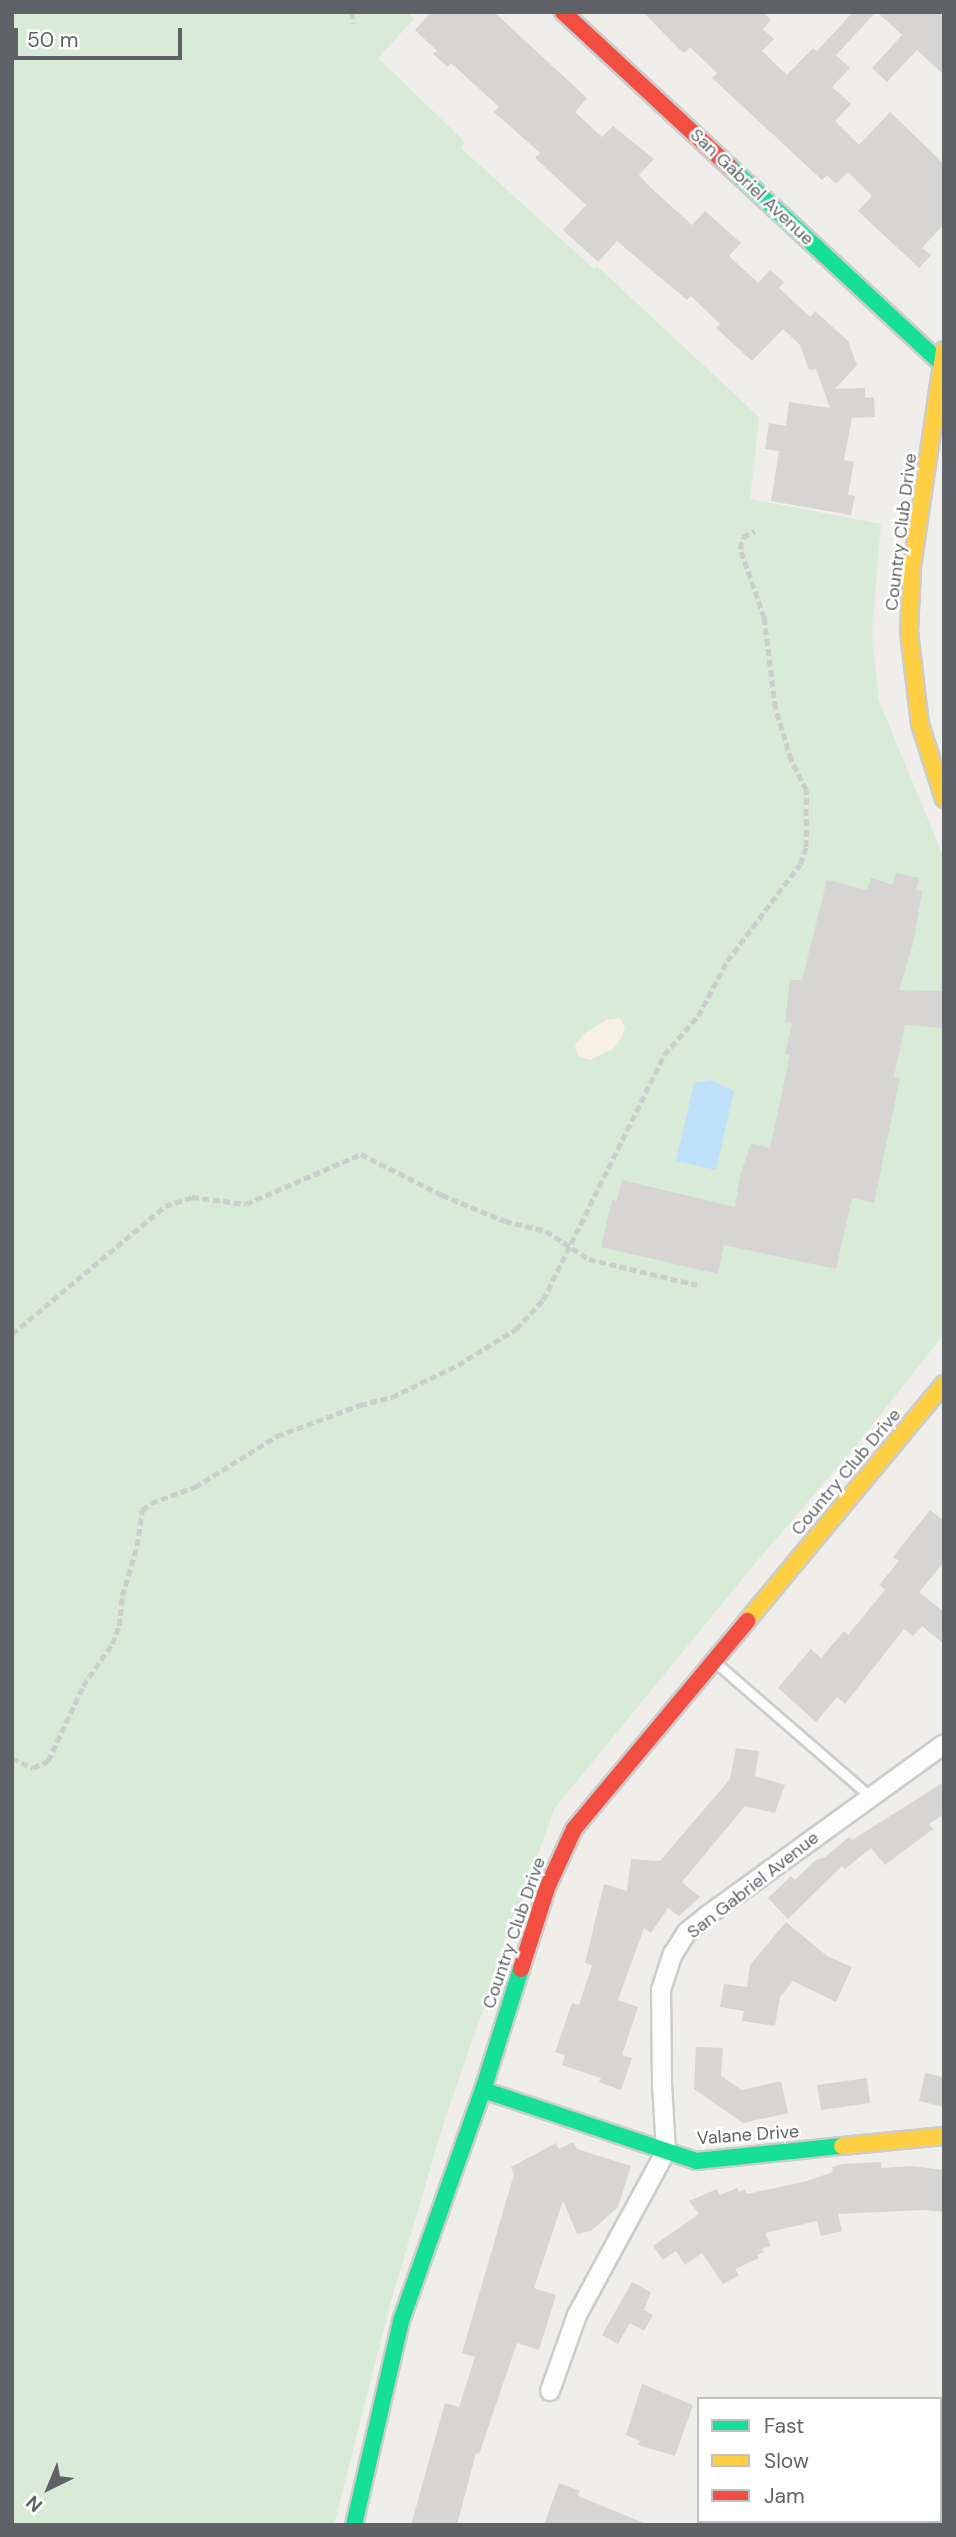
<!DOCTYPE html>
<html>
<head>
<meta charset="utf-8">
<style>
  body { margin:0 }
  #map { position:relative; width:956px; height:2537px; overflow:hidden; background:#efeeea; font-family:"DM Sans",sans-serif }
  div>[style] { position:absolute }
  [style*='--x'] { left:calc(var(--x)*1px); top:calc(var(--y)*1px); width:calc(var(--w)*1px); rotate:calc(var(--a)*1deg) }
  .green>* { inset:0; background:#d8ebd6 }
  .sand>* { inset:0; background:#f6f1e1 }
  .water>* { inset:0; background:#bfe0f9 }
  .building>* { inset:0; background:#d6d5d3 }
  .path>* { height:4.5px; margin-top:-2.25px; transform-origin:0; background:repeating-linear-gradient(90deg,#cacfcc 0 7px,transparent 0 10.5px) }
  .roads { filter:drop-shadow(2px 0 #cbcccc) drop-shadow(-2px 0 #cbcccc) drop-shadow(0 2px #cbcccc) drop-shadow(0 -2px #cbcccc) }
  .lane>* { height:9px; margin:-4.5px; padding:0 4.5px; transform-origin:4.5px; border-radius:4.5px; background:#fdfcfc }
  .street>* { height:18px; margin:-9px; padding:0 9px; transform-origin:9px; border-radius:9px; background:#fdfcfc }
  .fast>* { height:16px; margin:-8px; padding:0 8px; transform-origin:8px; border-radius:8px; background:#16e098 }
  .slow>* { height:16px; margin:-8px; padding:0 8px; transform-origin:8px; border-radius:8px; background:#ffcf43 }
  .jam>* { height:16px; margin:-8px; padding:0 8px; transform-origin:8px; border-radius:8px; background:#f24e42 }
  span { translate:-50% -50%; white-space:nowrap; text-align:center; line-height:1.15; -webkit-text-stroke:5px #fff; paint-order:stroke }
  .street-label { font-size:18px; color:#5f6368 }
  .frame { position:absolute; inset:0; border:14px solid #5f6368; pointer-events:none }
  .legend { position:absolute; left:697px; top:2397px; width:245px; height:126px; box-sizing:border-box; background:#fff; border:2px solid #bfc1c3; margin:0; padding:9px 12px; list-style:none; font-size:21px; color:#5f6368 }
  .legend li { display:flex; align-items:center; gap:14px; height:35px }
  .legend b { width:35px; border:2px solid #bfc1c3 }
  .north { position:absolute; left:14px; top:2453px; width:70px; height:70px; -webkit-text-stroke:5px #fff; paint-order:stroke; rotate:223deg; font-size:19px; font-weight:700; line-height:28px; text-align:center; color:#5f6368 }
  .north::after { content:''; display:block; margin:auto; width:24px; height:32px; background:#5f6368; clip-path:polygon(50% 0,100% 100%,50% 72%,0 100%) }
  .scale { position:absolute; left:14px; top:28px; width:168px; height:32px; box-sizing:border-box; border:4px solid #5f6368; border-top:0; padding-left:9px; font-size:21px; line-height:24px; white-space:nowrap; color:#5f6368; -webkit-text-stroke:5px #fff; paint-order:stroke }
</style>
</head>
<body>
<div id="map">
  <div class="green">
    <div style="clip-path:polygon(12px 12px,407px 12px,414px 19px,378px 58px,465px 142px,461px 148px,594px 269px,597px 266px,759px 417px,750px 499px,881px 524px,872px 633px,879px 701px,944px 858px,944px 1334px,850px 1453px,757px 1561px,554px 1809px,446px 2115px,390px 2305px,334px 2525px,12px 2525px)"></div>
  </div>
  <div class="sand">
    <div style="clip-path:polygon(620px 1018px,625px 1027px,621px 1039px,613px 1049px,590px 1060px,578px 1056px,575px 1045px,586px 1032px,606px 1020px)"></div>
  </div>
  <div class="water">
    <div style="clip-path:polygon(711px 1080px,734px 1091px,716px 1170px,676px 1161px,694px 1083px)"></div>
  </div>
  <div class="building">
    <div style="clip-path:polygon(431px 12px,494px 12px,587px 98px,575px 112px,602px 137px,613px 126px,654px 159px,639px 175px,650px 187px,692px 225px,705px 211px,741px 243px,729px 256px,758px 283px,770px 270px,784px 282px,779px 288px,810px 317px,815px 311px,848px 341px,857px 365px,835px 389px,865px 388px,865px 398px,874px 397px,875px 417px,852px 418px,844px 460px,854px 462px,848px 495px,855px 496px,851px 515px,771px 501px,779px 451px,765px 449px,769px 423px,786px 426px,789px 402px,830px 408px,816px 369px,809px 370px,800px 345px,783px 329px,752px 361px,716px 328px,720px 324px,691px 296px,687px 300px,617px 241px,598px 262px,563px 230px,586px 205px,535px 158px,540px 153px,494px 112px,499px 107px,451px 63px,448px 67px,433px 54px,437px 51px,415px 30px)"></div>
    <div style="clip-path:polygon(643px 12px,763px 12px,771px 20px,763px 29px,774px 39px,762px 51px,787px 75px,813px 48px,817px 51px,853px 12px,876px 12px,836px 55px,850px 68px,832px 87px,851px 104px,835px 121px,859px 145px,890px 112px,944px 164px,944px 224px,922px 248px,931px 255px,919px 268px,858px 211px,872px 196px,848px 172px,836px 184px,827px 175px,822px 180px,712px 78px,717px 73px,690px 47px,685px 53px,682px 52px)"></div>
    <div style="clip-path:polygon(877px 12px,938px 12px,944px 17px,944px 75px,917px 50px,887px 82px,872px 68px,902px 35px)"></div>
    <div style="clip-path:polygon(896px 873px,919px 878px,916px 890px,922px 891px,913px 944px,899px 990px,944px 991px,944px 1028px,905px 1025px,894px 1077px,900px 1078px,874px 1203px,852px 1198px,836px 1269px,724px 1245px,718px 1274px,601px 1247px,612px 1200px,617px 1201px,622px 1180px,735px 1207px,740px 1176px,751px 1143px,770px 1148px,790px 1055px,785px 1054px,792px 1023px,785px 1022px,790px 980px,802px 980px,827px 880px,867px 890px,871px 878px,893px 885px)"></div>
    <div style="clip-path:polygon(930px 1510px,944px 1521px,944px 1562px,919px 1592px,944px 1612px,944px 1644px,922px 1626px,913px 1636px,904px 1629px,845px 1704px,837px 1697px,816px 1722px,778px 1688px,811px 1649px,821px 1658px,844px 1631px,848px 1635px,885px 1590px,879px 1585px,899px 1561px,893px 1557px)"></div>
    <div style="clip-path:polygon(736px 1748px,759px 1751px,755px 1776px,785px 1785px,775px 1813px,745px 1806px,682px 1882px,700px 1897px,679px 1916px,668px 1908px,651px 1933px,644px 1928px,618px 2000px,638px 2007px,622px 2055px,632px 2058px,621px 2090px,599px 2082px,601px 2078px,562px 2065px,565px 2055px,555px 2052px,572px 2003px,579px 2005px,592px 1965px,585px 1963px,604px 1884px,627px 1891px,631px 1859px,660px 1861px,730px 1779px)"></div>
    <div style="clip-path:polygon(944px 1782px,944px 1814px,929px 1824px,933px 1829px,885px 1865px,871px 1848px,845px 1869px,842px 1866px,788px 1919px,768px 1898px,791px 1876px,795px 1880px,816px 1860px,825px 1857px,849px 1837px,852px 1840px)"></div>
    <div style="clip-path:polygon(786px 1922px,827px 1956px,852px 1967px,836px 2002px,793px 1981px,780px 1997px,775px 2026px,742px 2021px,744px 2011px,720px 2007px,724px 1984px,747px 1987px,750px 1965px)"></div>
    <div style="clip-path:polygon(696px 2047px,723px 2048px,721px 2076px,742px 2090px,781px 2081px,788px 2113px,743px 2123px,694px 2089px)"></div>
    <div style="clip-path:polygon(925px 2073px,944px 2077px,944px 2107px,919px 2101px)"></div>
    <div style="clip-path:polygon(867px 2078px,870px 2103px,821px 2110px,817px 2085px)"></div>
    <div style="clip-path:polygon(573px 2142px,577px 2149px,631px 2166px,618px 2207px,591px 2231px,577px 2234px,563px 2201px,534px 2288px,556px 2295px,539px 2350px,517px 2343px,479px 2454px,476px 2453px,457px 2525px,411px 2525px,445px 2403px,459px 2407px,475px 2357px,462px 2353px,514px 2174px,511px 2167px,556px 2143px,559px 2149px)"></div>
    <div style="clip-path:polygon(881px 2162px,881px 2168px,911px 2166px,944px 2170px,944px 2212px,924px 2210px,838px 2214px,842px 2231px,821px 2236px,817px 2221px,765px 2233px,771px 2246px,762px 2249px,764px 2252px,757px 2255px,759px 2258px,735px 2269px,739px 2275px,723px 2284px,702px 2253px,685px 2265px,676px 2251px,663px 2260px,653px 2246px,699px 2214px,689px 2201px,717px 2189px,720px 2195px,737px 2188px,739px 2192px,745px 2189px,747px 2194px,807px 2181px,833px 2172px,832px 2167px,842px 2164px)"></div>
    <div style="clip-path:polygon(632px 2282px,651px 2292px,644px 2310px,653px 2315px,644px 2331px,630px 2323px,618px 2344px,602px 2335px)"></div>
    <div style="clip-path:polygon(642px 2384px,693px 2405px,675px 2456px,638px 2445px,640px 2441px,626px 2435px)"></div>
    <div style="clip-path:polygon(559px 2483px,580px 2491px,578px 2496px,649px 2525px,544px 2525px)"></div>
  </div>
  <div class="path">
    <div style="--x:352;--y:12;--w:12;--a:85"></div>
    <div style="--x:12;--y:1334;--w:199;--a:-39.9"></div>
    <div style="--x:165;--y:1206;--w:28;--a:-18"></div>
    <div style="--x:192;--y:1197;--w:54;--a:7.4"></div>
    <div style="--x:246;--y:1204;--w:125;--a:-23.5"></div>
    <div style="--x:361;--y:1154;--w:91;--a:26.8"></div>
    <div style="--x:442;--y:1195;--w:68;--a:22.4"></div>
    <div style="--x:505;--y:1221;--w:42;--a:13.7"></div>
    <div style="--x:546;--y:1231;--w:51;--a:33.1"></div>
    <div style="--x:589;--y:1259;--w:111;--a:13.5"></div>
    <div style="--x:12;--y:1758;--w:23;--a:25"></div>
    <div style="--x:33;--y:1768;--w:17;--a:-25"></div>
    <div style="--x:48;--y:1761;--w:83;--a:-65"></div>
    <div style="--x:83;--y:1686;--w:51;--a:-55.4"></div>
    <div style="--x:112;--y:1644;--w:19;--a:-69"></div>
    <div style="--x:119;--y:1626;--w:30;--a:-84"></div>
    <div style="--x:122;--y:1596;--w:52;--a:-73.3"></div>
    <div style="--x:137;--y:1546;--w:36;--a:-82"></div>
    <div style="--x:142;--y:1510;--w:11;--a:-38"></div>
    <div style="--x:151;--y:1503;--w:47;--a:-20"></div>
    <div style="--x:195;--y:1487;--w:97;--a:-31.9"></div>
    <div style="--x:277;--y:1436;--w:89;--a:-20.5"></div>
    <div style="--x:360;--y:1405;--w:33;--a:-14"></div>
    <div style="--x:392;--y:1397;--w:73;--a:-25.9"></div>
    <div style="--x:458;--y:1365;--w:68;--a:-31.8"></div>
    <div style="--x:516;--y:1329;--w:40;--a:-47"></div>
    <div style="--x:543;--y:1300;--w:273;--a:-63.7"></div>
    <div style="--x:664;--y:1055;--w:52;--a:-48.9"></div>
    <div style="--x:698;--y:1016;--w:62;--a:-62.2"></div>
    <div style="--x:727;--y:961;--w:121;--a:-53"></div>
    <div style="--x:800;--y:864;--w:18;--a:-71"></div>
    <div style="--x:806;--y:847;--w:57;--a:-90"></div>
    <div style="--x:806;--y:790;--w:34;--a:-117"></div>
    <div style="--x:791;--y:760;--w:54;--a:-107.1"></div>
    <div style="--x:775;--y:708;--w:91;--a:-97"></div>
    <div style="--x:764;--y:618;--w:73;--a:-109.2"></div>
    <div style="--x:740;--y:549;--w:12;--a:-76"></div>
    <div style="--x:743;--y:537;--w:13;--a:-27"></div>
  </div>
  <div class="roads">
    <div class="lane">
      <div style="--x:715;--y:1662;--w:206;--a:40.9"></div>
      <div style="--x:942;--y:2525;--w:6;--a:-81"></div>
    </div>
    <div class="street">
      <div style="--x:550;--y:2391;--w:81;--a:-70.4"></div>
      <div style="--x:577;--y:2315;--w:187;--a:-61.5"></div>
      <div style="--x:666;--y:2151;--w:68;--a:-93.4"></div>
      <div style="--x:662;--y:2083;--w:93;--a:-90.6"></div>
      <div style="--x:661;--y:1990;--w:38;--a:-72"></div>
      <div style="--x:673;--y:1954;--w:26;--a:-58"></div>
      <div style="--x:687;--y:1932;--w:27;--a:-39"></div>
      <div style="--x:708;--y:1915;--w:291;--a:-35.9"></div>
    </div>
    <div class="fast">
      <div style="--x:730;--y:167;--w:288;--a:42.9"></div>
      <div style="--x:483;--y:2090;--w:225;--a:18.4"></div>
      <div style="--x:696;--y:2161;--w:147;--a:-5.9"></div>
      <div style="--x:354;--y:2525;--w:209;--a:-77"></div>
      <div style="--x:401;--y:2321;--w:245;--a:-70.5"></div>
      <div style="--x:483;--y:2090;--w:127;--a:-72.6"></div>
    </div>
    <div class="slow">
      <div style="--x:944;--y:350;--w:220;--a:98.4"></div>
      <div style="--x:912;--y:568;--w:63;--a:92.7"></div>
      <div style="--x:909;--y:631;--w:94;--a:83.3"></div>
      <div style="--x:920;--y:724;--w:79;--a:72.3"></div>
      <div style="--x:747;--y:1621;--w:308;--a:-50.3"></div>
      <div style="--x:842;--y:2146;--w:102;--a:-5.6"></div>
    </div>
    <div class="jam">
      <div style="--x:563;--y:12;--w:228;--a:42.9"></div>
      <div style="--x:521;--y:1969;--w:85;--a:-72.2"></div>
      <div style="--x:547;--y:1888;--w:65;--a:-65.4"></div>
      <div style="--x:574;--y:1829;--w:271;--a:-50.2"></div>
    </div>
  </div>
  <div class="street-label">
    <span style="left:752px;top:187px;rotate:43deg">San Gabriel Avenue</span>
    <span style="left:901px;top:532px;rotate:-83deg">Country Club Drive</span>
    <span style="left:846px;top:1472px;rotate:-50deg">Country Club Drive</span>
    <span style="left:753px;top:1885px;rotate:-38deg">San Gabriel Avenue</span>
    <span style="left:514px;top:1933px;rotate:-71deg">Country Club Drive</span>
    <span style="left:748px;top:2135px;rotate:-4deg">Valane Drive</span>
  </div>
  <div class="frame"></div>
  <ul class="legend">
  <li><b style="height:9px;background:#16e098"></b>Fast</li>
  <li><b style="height:9px;background:#ffcf43"></b>Slow</li>
  <li><b style="height:9px;background:#f24e42"></b>Jam</li>
  </ul>
  <div class="north">N</div>
  <div class="scale">50 m</div>
</div>
</body>
</html>
